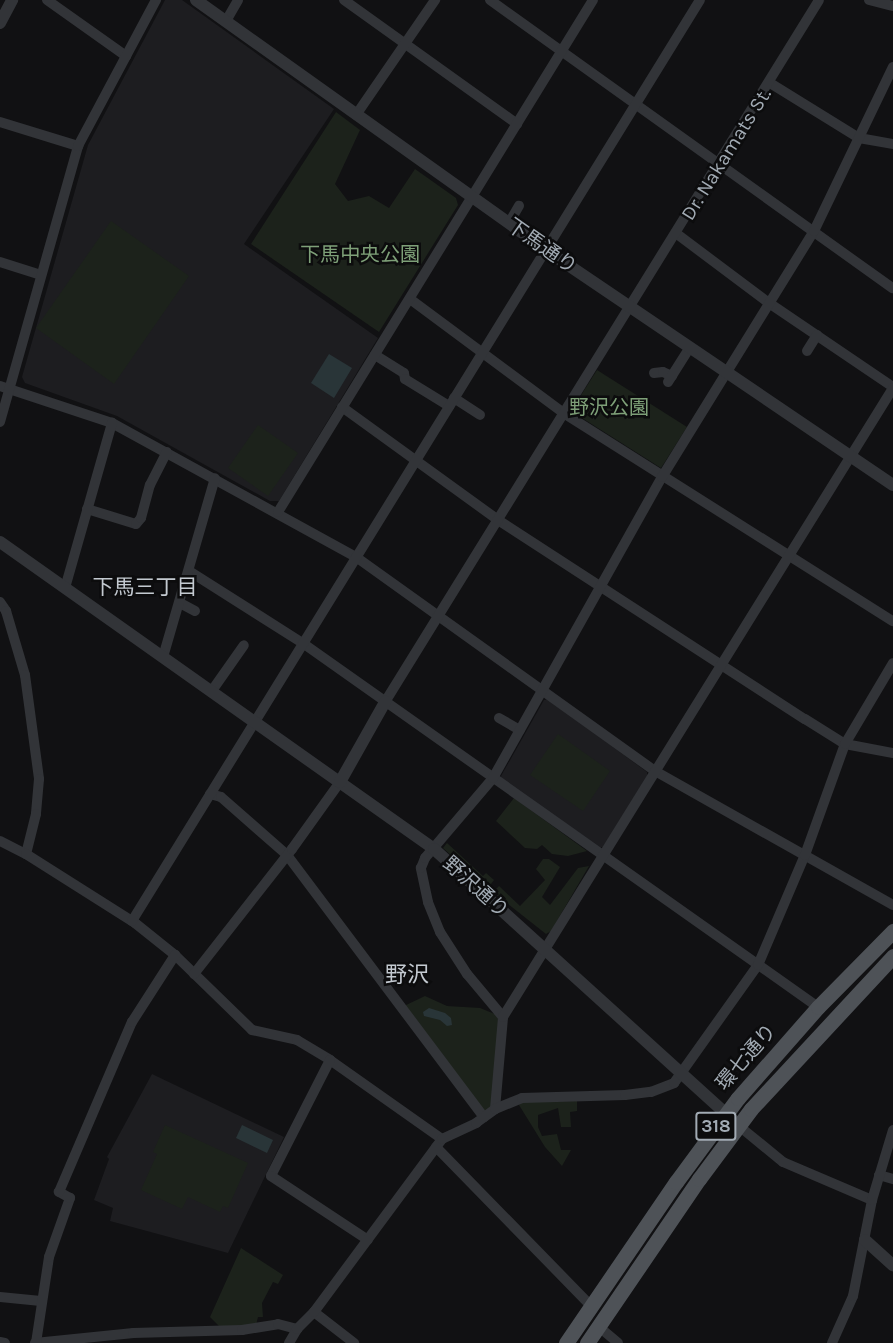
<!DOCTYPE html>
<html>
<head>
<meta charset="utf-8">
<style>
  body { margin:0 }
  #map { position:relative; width:893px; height:1343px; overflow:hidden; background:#111113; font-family:Karla,"Noto Sans JP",sans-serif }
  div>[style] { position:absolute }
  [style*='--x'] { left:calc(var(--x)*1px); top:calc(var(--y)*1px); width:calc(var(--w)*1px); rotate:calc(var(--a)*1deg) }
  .built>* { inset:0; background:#1d1d20 }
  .green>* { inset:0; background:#1c221b }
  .water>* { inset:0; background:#293538 }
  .minor>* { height:10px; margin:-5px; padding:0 5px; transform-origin:5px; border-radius:5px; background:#323438 }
  .tertiary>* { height:12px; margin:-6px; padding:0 6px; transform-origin:6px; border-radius:6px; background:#323438 }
  .primary>* { height:15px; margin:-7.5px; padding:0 7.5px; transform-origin:7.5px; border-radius:7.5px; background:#4e5257 }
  span { translate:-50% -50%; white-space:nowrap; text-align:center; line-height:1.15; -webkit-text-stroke:5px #0c0c0d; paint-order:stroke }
  .shield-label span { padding:2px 4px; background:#0c0c0d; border:2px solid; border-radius:4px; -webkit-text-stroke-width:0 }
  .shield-label { font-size:18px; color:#a2abb4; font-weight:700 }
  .street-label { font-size:20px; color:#a2abb4 }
  .park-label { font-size:20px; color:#7ea078 }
  .neighbourhood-label { font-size:21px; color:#c3c9d0 }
  .quarter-label { font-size:22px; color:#c3c9d0 }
</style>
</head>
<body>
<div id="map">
  <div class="built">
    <div style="clip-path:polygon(165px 0,182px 0,334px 109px,244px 244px,378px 338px,279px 501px,270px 501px,117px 416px,25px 383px,22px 377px,88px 145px)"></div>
    <div style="clip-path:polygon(548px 699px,647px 772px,647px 776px,603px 847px,600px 847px,502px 780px,501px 776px,544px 700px)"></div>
    <div style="clip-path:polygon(152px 1074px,284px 1137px,228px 1253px,110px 1221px,113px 1208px,94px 1200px,109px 1159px,107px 1157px)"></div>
  </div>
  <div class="green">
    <div style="clip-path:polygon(336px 112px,360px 130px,335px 184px,348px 201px,369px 196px,389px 208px,415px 169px,456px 198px,458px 205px,379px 332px,251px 244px)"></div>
    <div style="clip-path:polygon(111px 221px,189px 276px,114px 384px,36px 328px)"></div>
    <div style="clip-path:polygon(597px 370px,687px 427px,661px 468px,571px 411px)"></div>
    <div style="clip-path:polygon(258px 425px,298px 453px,268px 496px,228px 468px)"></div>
    <div style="clip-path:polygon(558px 734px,610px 771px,583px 811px,530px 775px)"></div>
    <div style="clip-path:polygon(514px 798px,587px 851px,568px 856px,552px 854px,542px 845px,537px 849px,525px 848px,496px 821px)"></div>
    <div style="clip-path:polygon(447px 843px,483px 876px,486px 873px,494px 880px,488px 888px,443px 848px)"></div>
    <div style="clip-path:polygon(543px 859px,549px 859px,560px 867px,542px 897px,550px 905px,578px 868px,589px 866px,551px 931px,546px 934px,493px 892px,499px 886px,520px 906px,545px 880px,536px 869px)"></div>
    <div style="clip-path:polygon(425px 996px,447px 1006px,480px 1008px,502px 1017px,493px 1106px,484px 1113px,404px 1006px)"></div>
    <div style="clip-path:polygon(577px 1101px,577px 1111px,570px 1112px,571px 1127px,561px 1127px,558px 1108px,538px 1115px,538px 1127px,542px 1136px,557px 1134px,561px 1150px,571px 1150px,562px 1166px,545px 1147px,519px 1105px,520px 1102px)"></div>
    <div style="clip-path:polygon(165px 1125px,248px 1163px,228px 1208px,223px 1206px,220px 1212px,188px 1197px,182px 1209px,141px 1190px,157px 1154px,153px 1152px)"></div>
    <div style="clip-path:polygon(241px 1248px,283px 1275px,278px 1284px,273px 1282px,262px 1303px,263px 1317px,258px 1317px,256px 1325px,221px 1328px,210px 1317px)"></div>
  </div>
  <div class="water">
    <div style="clip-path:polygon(329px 354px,352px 368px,334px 398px,311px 383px)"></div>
    <div style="clip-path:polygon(429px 1008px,445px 1013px,451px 1018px,452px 1025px,447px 1026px,440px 1020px,424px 1016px,423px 1012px)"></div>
    <div style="clip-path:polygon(242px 1125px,273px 1140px,267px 1153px,236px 1138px)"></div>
  </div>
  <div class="minor">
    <div style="--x:47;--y:0;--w:97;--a:35.3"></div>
    <div style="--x:344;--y:0;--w:213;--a:35.6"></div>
    <div style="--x:490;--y:0;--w:495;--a:35.6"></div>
    <div style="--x:869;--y:0;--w:25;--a:14"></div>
    <div style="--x:226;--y:21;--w:24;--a:-60"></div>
    <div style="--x:770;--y:83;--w:105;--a:31.7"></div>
    <div style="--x:859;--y:138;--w:35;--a:10"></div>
    <div style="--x:356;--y:115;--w:140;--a:-55.5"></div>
    <div style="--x:0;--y:122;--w:82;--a:17.1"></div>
    <div style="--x:509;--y:223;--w:20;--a:-60"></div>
    <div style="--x:677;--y:234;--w:115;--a:36.9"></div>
    <div style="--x:769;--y:303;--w:150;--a:34.1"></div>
    <div style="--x:0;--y:262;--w:43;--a:17.6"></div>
    <div style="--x:410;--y:299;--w:193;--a:36.6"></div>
    <div style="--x:565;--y:414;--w:388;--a:32.3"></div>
    <div style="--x:807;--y:351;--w:19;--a:-58"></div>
    <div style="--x:375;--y:355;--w:34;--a:32"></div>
    <div style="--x:404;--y:373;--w:6;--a:81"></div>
    <div style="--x:405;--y:379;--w:52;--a:31.5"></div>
    <div style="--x:654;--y:373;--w:9;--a:-6"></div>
    <div style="--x:663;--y:372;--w:10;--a:24"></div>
    <div style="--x:668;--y:382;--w:41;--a:-57.8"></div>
    <div style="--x:0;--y:386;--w:118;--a:18.3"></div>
    <div style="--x:112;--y:423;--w:278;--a:28.8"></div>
    <div style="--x:356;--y:557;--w:368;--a:35.6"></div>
    <div style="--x:655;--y:771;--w:273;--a:29.4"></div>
    <div style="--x:454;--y:398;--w:31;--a:33"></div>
    <div style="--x:342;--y:407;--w:193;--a:35.9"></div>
    <div style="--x:498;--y:520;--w:366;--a:33"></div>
    <div style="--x:805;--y:719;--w:47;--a:32"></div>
    <div style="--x:845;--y:744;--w:49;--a:10.6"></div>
    <div style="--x:0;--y:422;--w:287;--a:-74.2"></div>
    <div style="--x:78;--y:146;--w:166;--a:-61.9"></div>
    <div style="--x:87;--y:509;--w:51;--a:17"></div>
    <div style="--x:136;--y:524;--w:8;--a:-50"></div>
    <div style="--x:141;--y:518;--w:34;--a:-75"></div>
    <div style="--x:150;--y:485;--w:37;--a:-63"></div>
    <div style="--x:278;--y:512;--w:601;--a:-58.4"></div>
    <div style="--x:189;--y:571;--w:136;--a:32.4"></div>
    <div style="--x:304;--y:644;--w:629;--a:35.23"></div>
    <div style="--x:65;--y:588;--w:172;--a:-74.1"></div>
    <div style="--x:0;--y:602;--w:11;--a:56"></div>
    <div style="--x:6;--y:611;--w:67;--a:73.5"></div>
    <div style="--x:25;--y:675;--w:105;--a:82.3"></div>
    <div style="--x:39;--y:779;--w:35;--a:95"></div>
    <div style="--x:36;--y:814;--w:41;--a:104"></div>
    <div style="--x:180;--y:603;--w:17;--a:28"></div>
    <div style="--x:163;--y:657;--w:186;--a:-73.8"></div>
    <div style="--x:211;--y:692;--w:57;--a:-54.9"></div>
    <div style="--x:385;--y:702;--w:825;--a:-58.27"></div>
    <div style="--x:499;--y:718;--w:24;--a:30"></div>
    <div style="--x:210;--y:794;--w:11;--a:15"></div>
    <div style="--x:221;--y:797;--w:88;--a:41.3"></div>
    <div style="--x:287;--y:855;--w:328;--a:53.1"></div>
    <div style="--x:0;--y:841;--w:29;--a:27"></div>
    <div style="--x:26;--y:854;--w:129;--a:32.3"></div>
    <div style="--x:135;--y:923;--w:51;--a:38.7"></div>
    <div style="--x:175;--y:955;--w:107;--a:44.2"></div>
    <div style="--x:252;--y:1030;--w:46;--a:12.5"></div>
    <div style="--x:297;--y:1040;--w:39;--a:31"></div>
    <div style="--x:330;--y:1060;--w:137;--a:35.2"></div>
    <div style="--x:132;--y:921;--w:1082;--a:-58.34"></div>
    <div style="--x:194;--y:974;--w:159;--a:-51.9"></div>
    <div style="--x:292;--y:849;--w:82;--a:-54.4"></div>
    <div style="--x:503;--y:1017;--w:56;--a:-129.9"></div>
    <div style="--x:467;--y:974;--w:50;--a:-122.7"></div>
    <div style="--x:440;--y:932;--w:32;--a:-112"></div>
    <div style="--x:428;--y:902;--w:35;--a:-102"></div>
    <div style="--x:421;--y:868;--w:11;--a:-68"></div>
    <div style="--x:425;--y:858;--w:105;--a:-49.6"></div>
    <div style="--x:493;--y:778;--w:345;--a:-60.7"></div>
    <div style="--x:662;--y:477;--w:289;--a:-58.3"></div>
    <div style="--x:814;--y:231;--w:182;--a:-64.3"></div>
    <div style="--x:330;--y:1060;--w:130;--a:117"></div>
    <div style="--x:271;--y:1176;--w:116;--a:33.4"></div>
    <div style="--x:495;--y:1109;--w:92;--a:-85"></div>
    <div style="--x:503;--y:1017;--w:740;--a:-58.2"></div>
    <div style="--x:739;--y:1126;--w:57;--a:39.3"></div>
    <div style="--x:783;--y:1162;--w:97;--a:23.1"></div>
    <div style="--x:436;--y:1147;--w:222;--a:45.7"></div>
    <div style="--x:879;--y:1175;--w:15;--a:16"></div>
    <div style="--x:0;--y:1297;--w:41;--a:5.6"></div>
    <div style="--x:314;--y:1312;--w:51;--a:37.8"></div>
    <div style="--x:598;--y:1326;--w:26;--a:40"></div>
    <div style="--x:0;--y:1342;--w:5;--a:11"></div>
    <div style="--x:35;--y:1343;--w:99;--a:-5.8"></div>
    <div style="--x:133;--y:1333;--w:109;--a:-1.6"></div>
    <div style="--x:242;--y:1330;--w:36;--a:-9"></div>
    <div style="--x:278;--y:1324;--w:20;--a:15"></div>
    <div style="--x:36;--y:1343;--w:87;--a:-81.4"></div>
    <div style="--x:49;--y:1257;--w:63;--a:-70.4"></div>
    <div style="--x:70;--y:1198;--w:13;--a:-151"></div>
    <div style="--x:59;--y:1192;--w:185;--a:-66.8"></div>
    <div style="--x:132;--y:1022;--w:80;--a:-57.3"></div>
    <div style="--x:289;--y:1343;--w:16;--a:-60"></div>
    <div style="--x:297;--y:1329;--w:24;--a:-45"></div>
    <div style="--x:314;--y:1312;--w:215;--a:-53.5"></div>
    <div style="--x:442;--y:1139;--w:38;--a:-25"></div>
    <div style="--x:476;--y:1123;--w:24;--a:-36"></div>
    <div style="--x:495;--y:1109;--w:29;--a:-22"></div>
    <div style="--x:522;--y:1098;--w:103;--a:-1.7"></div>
    <div style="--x:625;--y:1095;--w:26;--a:-7"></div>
    <div style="--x:651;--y:1092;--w:25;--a:-21"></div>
    <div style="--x:674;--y:1083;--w:145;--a:-54.6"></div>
    <div style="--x:758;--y:965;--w:120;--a:-66.9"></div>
    <div style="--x:805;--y:855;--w:118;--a:-70.2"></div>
    <div style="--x:845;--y:744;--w:94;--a:-59.3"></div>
    <div style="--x:832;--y:1343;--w:51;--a:-65.9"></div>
    <div style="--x:853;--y:1296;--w:98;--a:-78.8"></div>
    <div style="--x:872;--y:1200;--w:73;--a:-73.3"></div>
  </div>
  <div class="tertiary">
    <div style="--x:196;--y:0;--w:430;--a:35.5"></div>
    <div style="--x:546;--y:250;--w:419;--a:34.1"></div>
    <div style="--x:0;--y:23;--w:26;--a:-62"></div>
    <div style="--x:0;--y:542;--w:532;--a:35.27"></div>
    <div style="--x:434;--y:849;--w:412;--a:42.2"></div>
    <div style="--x:340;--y:782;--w:92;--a:-60.6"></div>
    <div style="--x:865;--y:1240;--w:38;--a:42"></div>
  </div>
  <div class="primary">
    <div style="--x:566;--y:1343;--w:195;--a:-55.7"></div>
    <div style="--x:676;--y:1182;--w:104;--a:-53.6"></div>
    <div style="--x:738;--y:1098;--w:121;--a:-48.7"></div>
    <div style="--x:818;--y:1007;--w:107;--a:-45.4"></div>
    <div style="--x:587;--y:1343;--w:199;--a:-55.7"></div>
    <div style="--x:699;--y:1179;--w:87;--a:-53.4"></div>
    <div style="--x:751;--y:1109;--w:209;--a:-47.1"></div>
  </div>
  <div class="shield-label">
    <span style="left:716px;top:1126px">318</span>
  </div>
  <div class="street-label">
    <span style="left:726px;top:154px;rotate:-58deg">Dr. Nakamats St.</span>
    <span style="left:542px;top:246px;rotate:35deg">下馬通り</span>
    <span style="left:476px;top:887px;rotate:42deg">野沢通り</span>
    <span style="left:746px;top:1057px;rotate:-49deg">環七通り</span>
  </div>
  <div class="park-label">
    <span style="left:360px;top:254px">下馬中央公園</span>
    <span style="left:609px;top:407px">野沢公園</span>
  </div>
  <div class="neighbourhood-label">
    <span style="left:145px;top:587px">下馬三丁目</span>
  </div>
  <div class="quarter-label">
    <span style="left:407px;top:976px">野沢</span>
  </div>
</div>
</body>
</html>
